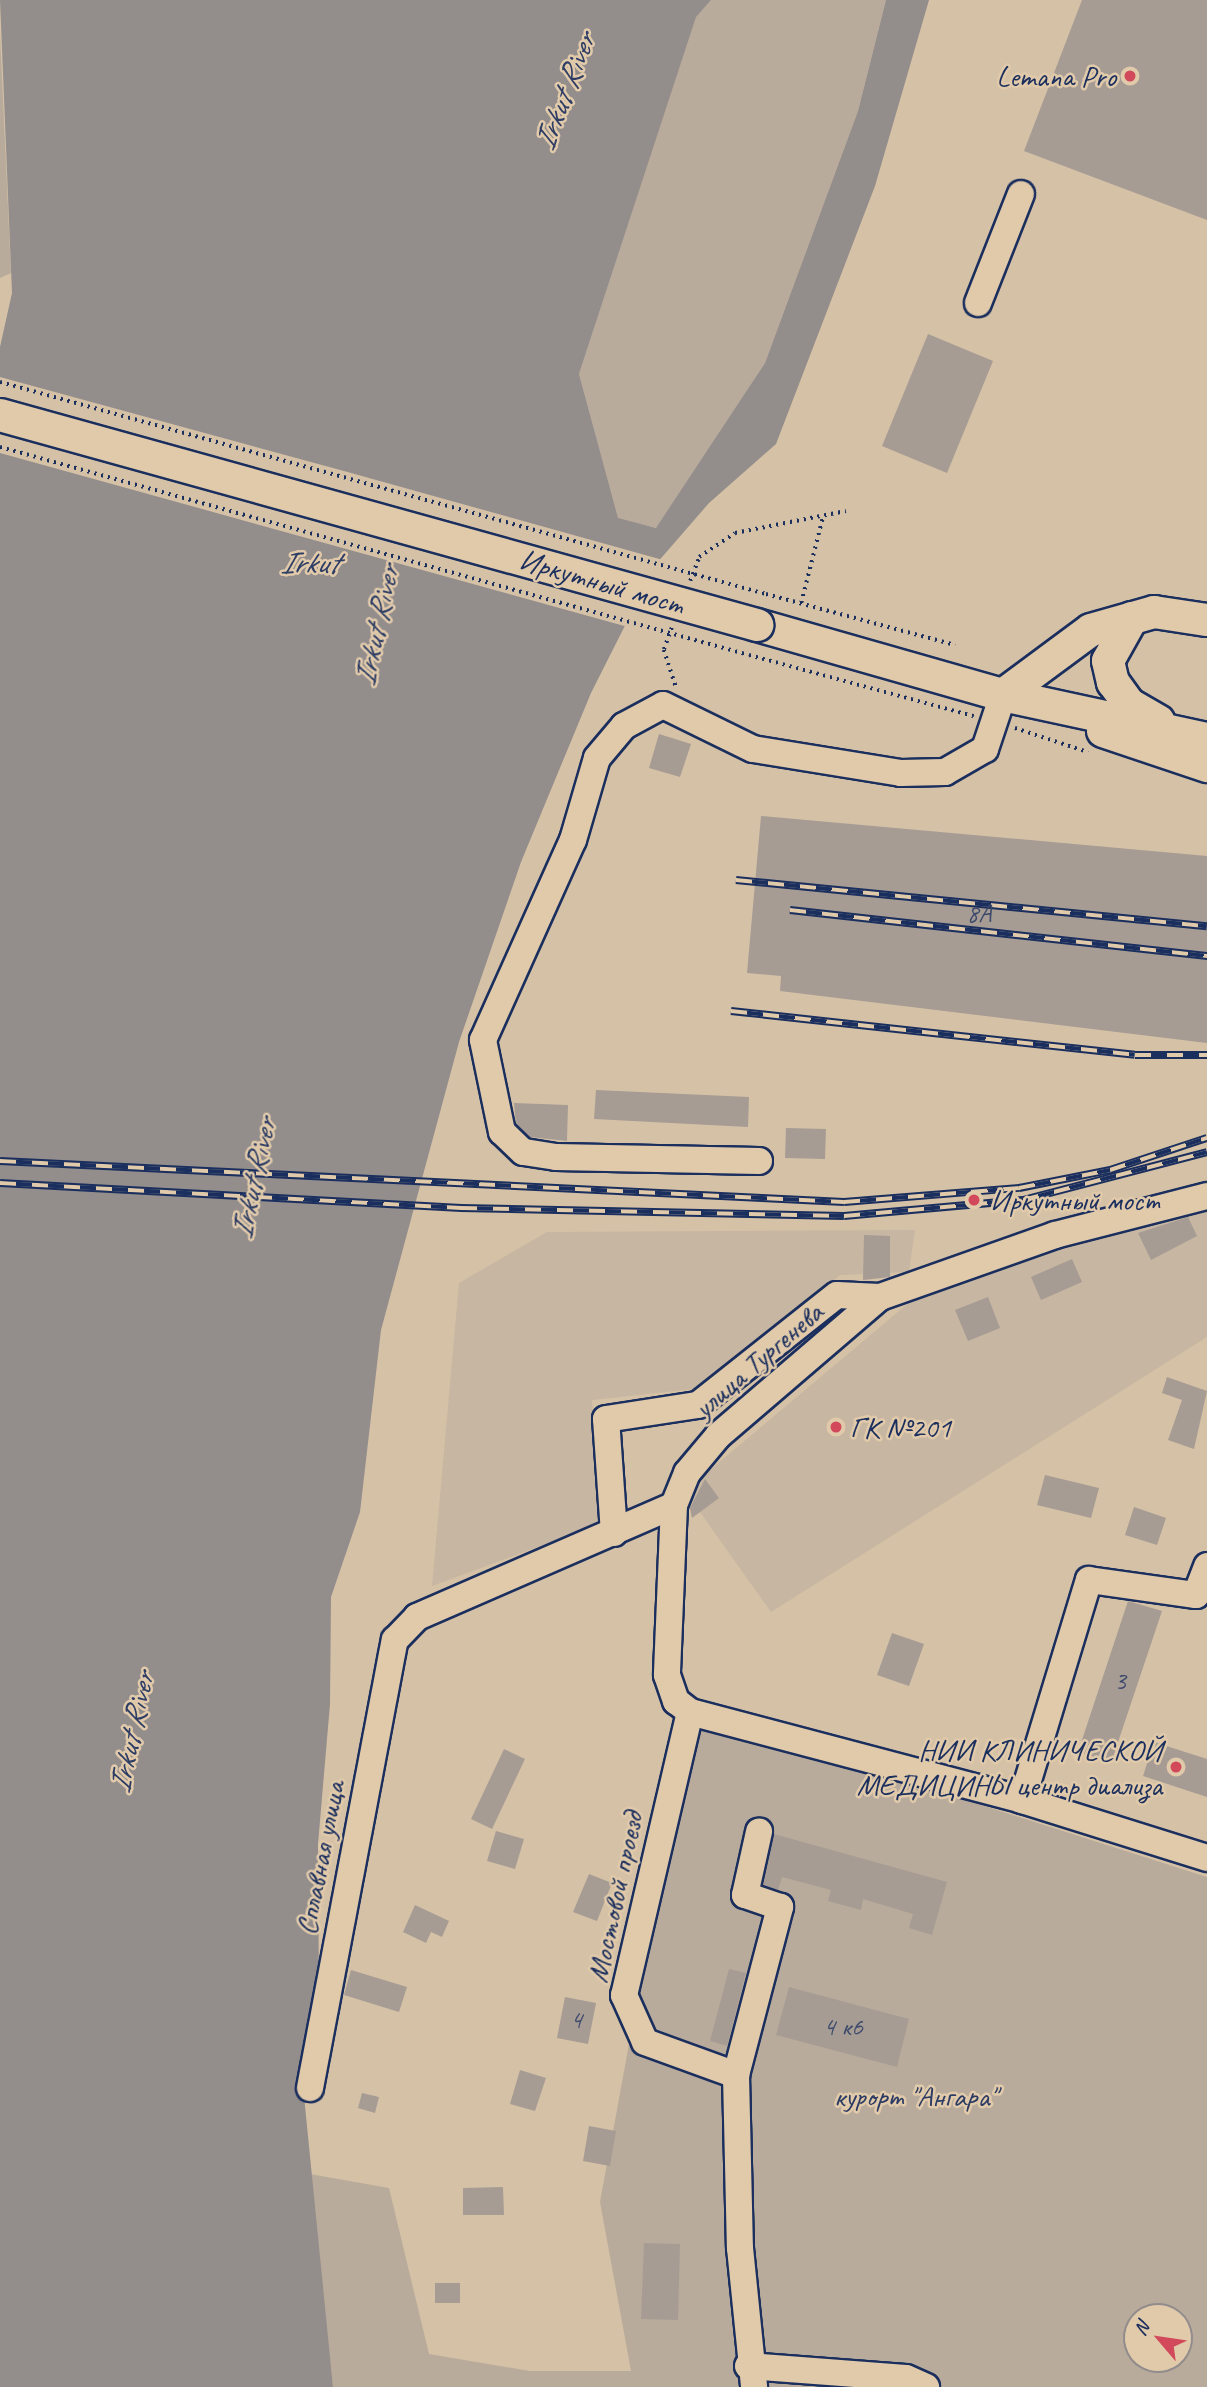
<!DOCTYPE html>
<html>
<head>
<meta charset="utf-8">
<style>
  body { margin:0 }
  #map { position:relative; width:1207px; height:2387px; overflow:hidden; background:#d5c1a6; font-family:Caveat,sans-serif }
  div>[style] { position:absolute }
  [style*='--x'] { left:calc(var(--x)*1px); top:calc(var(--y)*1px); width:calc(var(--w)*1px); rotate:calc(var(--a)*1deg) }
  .built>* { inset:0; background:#c7b6a1 }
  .green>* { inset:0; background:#b9ab9b }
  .water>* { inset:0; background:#938d8c }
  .pier>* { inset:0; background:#d5c1a6 }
  .building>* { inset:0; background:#a69c94 }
  .path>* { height:3.5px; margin-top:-1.75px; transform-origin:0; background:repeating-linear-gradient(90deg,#1b2f5e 0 2px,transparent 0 7px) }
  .roads { filter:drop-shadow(2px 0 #1b2f5e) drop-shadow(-2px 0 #1b2f5e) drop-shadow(0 2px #1b2f5e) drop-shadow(0 -2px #1b2f5e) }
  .minor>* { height:26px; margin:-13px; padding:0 13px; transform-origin:13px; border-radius:13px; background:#e1caaa }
  .major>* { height:32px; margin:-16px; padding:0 16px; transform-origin:16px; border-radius:16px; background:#e1caaa }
  .rail>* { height:8px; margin-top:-4px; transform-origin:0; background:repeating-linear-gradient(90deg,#e1caaa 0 16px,#1b2f5e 0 32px); box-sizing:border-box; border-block:2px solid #1b2f5e }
  .path-bridge>* { height:3.5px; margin-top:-1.75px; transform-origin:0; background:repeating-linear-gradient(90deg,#1b2f5e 0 2px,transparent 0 7px) }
  .bridges { filter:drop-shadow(2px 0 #1b2f5e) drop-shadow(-2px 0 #1b2f5e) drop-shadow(0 2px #1b2f5e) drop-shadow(0 -2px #1b2f5e) }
  .major-bridge>* { height:32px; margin:-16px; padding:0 16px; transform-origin:16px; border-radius:16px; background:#e1caaa }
  .dots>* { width:19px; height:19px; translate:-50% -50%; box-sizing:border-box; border:4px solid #e1caaa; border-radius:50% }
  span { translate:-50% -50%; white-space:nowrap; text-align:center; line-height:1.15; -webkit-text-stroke:5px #e1caaa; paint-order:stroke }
  .number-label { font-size:26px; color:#3e4a6c }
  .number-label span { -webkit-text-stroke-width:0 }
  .poi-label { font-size:30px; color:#1b2f5e }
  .right { translate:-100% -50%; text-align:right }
  .left { translate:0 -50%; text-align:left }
  .street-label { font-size:30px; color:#1b2f5e }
  .park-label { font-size:30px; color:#2b3b64 }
  .water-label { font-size:32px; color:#2d3d65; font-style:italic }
  .north { position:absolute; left:1123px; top:2303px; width:70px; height:70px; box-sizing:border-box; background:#e1caaa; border:2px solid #928c8c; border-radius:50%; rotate:299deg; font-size:19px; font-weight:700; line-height:28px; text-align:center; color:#1b2f5e }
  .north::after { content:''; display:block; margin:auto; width:24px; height:32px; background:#d1495b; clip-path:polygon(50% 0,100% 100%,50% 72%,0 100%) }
</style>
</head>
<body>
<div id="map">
  <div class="built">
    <div style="clip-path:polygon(1207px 1208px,1207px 1337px,771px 1612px,685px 1491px,911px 1301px,1007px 1264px)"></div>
    <div style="clip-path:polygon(915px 1230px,909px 1272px,840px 1275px,703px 1388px,592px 1400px,600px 1524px,432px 1586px,459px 1283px,547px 1232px)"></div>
  </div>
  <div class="green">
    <div style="clip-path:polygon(711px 0,886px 0,858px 111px,765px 363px,657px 528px,618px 519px,579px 374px,696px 16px)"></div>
    <div style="clip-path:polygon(0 34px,11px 273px,0 278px)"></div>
    <div style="clip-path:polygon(evenodd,690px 1712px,1207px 1877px,1207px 2387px,333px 2387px,310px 2174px,389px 2188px,429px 2354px,530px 2371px,631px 2371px,600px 2202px,690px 1712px,1137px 2317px,1179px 2317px,1179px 2359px,1137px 2359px,1137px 2317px)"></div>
  </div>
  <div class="water">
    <div style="clip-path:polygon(0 0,711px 0,696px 17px,579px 374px,618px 518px,656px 528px,765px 363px,858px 111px,886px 0,929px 0,875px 186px,776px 444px,709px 503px,656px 564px,591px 693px,521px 862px,459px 1042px,381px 1330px,360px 1512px,331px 1597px,330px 1704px,318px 1844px,319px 2003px,303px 2086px,333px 2387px,0 2387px,0 347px,12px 293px)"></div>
  </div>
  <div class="pier">
    <div style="clip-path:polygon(0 377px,344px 471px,663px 560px,628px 627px,0 453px)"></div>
  </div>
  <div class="building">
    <div style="clip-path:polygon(1082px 0,1207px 0,1207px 220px,1024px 151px)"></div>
    <div style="clip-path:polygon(928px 334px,993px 361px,947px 473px,882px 446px)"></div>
    <div style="clip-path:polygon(659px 734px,691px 744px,680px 777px,649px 768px)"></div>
    <div style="clip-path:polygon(761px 816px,1207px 856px,1207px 1043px,780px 991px,781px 976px,747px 973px)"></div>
    <div style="clip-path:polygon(596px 1090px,749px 1097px,748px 1127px,594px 1119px)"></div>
    <div style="clip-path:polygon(514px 1103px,568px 1105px,567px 1141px,530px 1137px,516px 1124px)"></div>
    <div style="clip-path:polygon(786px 1128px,826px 1129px,825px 1159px,785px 1158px)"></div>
    <div style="clip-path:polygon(1188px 1217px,1197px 1236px,1151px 1260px,1138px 1233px)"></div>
    <div style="clip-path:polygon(864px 1235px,890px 1236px,890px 1277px,863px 1280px)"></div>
    <div style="clip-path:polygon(1072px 1259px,1082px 1282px,1041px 1300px,1031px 1277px)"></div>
    <div style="clip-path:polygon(988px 1297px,1000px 1328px,968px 1341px,955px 1310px)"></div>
    <div style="clip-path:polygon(1167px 1377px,1207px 1391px,1194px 1449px,1168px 1440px,1182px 1400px,1162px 1393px)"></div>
    <div style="clip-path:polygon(1045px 1475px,1099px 1488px,1091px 1518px,1037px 1505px)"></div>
    <div style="clip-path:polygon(705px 1479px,719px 1498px,692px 1518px,690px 1508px)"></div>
    <div style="clip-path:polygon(1134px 1507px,1166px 1518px,1157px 1545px,1125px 1535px)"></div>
    <div style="clip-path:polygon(1128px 1601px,1162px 1611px,1111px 1763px,1078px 1752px)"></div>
    <div style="clip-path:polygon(892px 1633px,924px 1644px,909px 1686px,877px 1675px)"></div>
    <div style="clip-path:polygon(1154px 1742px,1207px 1759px,1207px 1797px,1143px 1776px)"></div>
    <div style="clip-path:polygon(504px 1749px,525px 1759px,492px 1829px,471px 1819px)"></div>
    <div style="clip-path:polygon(496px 1831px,524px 1839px,515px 1869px,487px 1861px)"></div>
    <div style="clip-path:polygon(774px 1834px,947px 1882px,932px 1935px,909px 1928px,913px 1914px,863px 1899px,861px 1910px,828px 1901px,831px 1890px,782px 1877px,778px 1890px,763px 1885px)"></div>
    <div style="clip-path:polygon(589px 1874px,612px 1883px,597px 1921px,573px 1912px)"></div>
    <div style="clip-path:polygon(415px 1905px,449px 1921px,442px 1937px,431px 1932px,426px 1943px,403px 1932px)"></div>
    <div style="clip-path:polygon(729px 1969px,746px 1973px,727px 2046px,710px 2041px)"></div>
    <div style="clip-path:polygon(351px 1970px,407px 1987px,399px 2012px,344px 1995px)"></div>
    <div style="clip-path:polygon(789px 1987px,909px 2019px,897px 2067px,776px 2035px)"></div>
    <div style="clip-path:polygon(565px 1997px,596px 2003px,588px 2044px,557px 2038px)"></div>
    <div style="clip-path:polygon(520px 2070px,546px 2078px,535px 2111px,510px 2104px)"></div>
    <div style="clip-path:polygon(362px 2093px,379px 2097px,375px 2113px,358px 2108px)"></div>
    <div style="clip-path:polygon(589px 2126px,616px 2131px,610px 2166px,583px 2161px)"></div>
    <div style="clip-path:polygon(503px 2187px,504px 2215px,463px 2215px,463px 2188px)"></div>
    <div style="clip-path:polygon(644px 2243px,680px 2244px,678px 2320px,641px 2319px)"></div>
    <div style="clip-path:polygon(435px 2283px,460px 2283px,460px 2303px,435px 2303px)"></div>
  </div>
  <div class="path">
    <div style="--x:690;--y:581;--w:26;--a:-69"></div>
    <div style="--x:699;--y:557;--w:43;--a:-33.7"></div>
    <div style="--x:735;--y:533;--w:113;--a:-11.2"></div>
    <div style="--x:766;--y:594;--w:196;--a:15.1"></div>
    <div style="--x:801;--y:603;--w:90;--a:-75.8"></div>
    <div style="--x:672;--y:628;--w:23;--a:110"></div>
    <div style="--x:664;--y:650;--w:39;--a:72"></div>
    <div style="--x:749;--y:655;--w:233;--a:15.2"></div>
    <div style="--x:1015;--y:728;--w:77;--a:18.2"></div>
  </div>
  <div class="roads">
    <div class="minor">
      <div style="--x:978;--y:303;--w:117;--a:-68.5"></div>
      <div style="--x:759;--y:1161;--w:203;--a:-178.9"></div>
      <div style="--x:556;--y:1157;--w:33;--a:-171"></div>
      <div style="--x:523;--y:1152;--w:29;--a:-136"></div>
      <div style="--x:502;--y:1132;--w:94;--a:-101.7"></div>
      <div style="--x:483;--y:1040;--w:219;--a:-65.8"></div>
      <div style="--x:573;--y:840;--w:85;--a:-73.7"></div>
      <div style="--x:597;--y:758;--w:42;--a:-49.8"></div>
      <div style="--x:624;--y:726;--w:44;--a:-28.3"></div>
      <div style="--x:663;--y:705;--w:100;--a:26.1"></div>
      <div style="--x:753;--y:749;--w:150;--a:9.2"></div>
      <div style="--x:901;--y:773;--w:44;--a:-1.3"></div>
      <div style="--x:945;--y:772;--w:46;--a:-29.9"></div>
      <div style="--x:985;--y:749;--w:57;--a:-71.6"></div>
      <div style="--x:1207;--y:1196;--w:157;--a:165.6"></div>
      <div style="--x:1055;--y:1235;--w:186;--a:160.5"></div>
      <div style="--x:880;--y:1297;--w:213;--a:139.4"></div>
      <div style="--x:718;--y:1436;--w:48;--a:130"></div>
      <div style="--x:687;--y:1473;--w:35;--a:112"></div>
      <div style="--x:674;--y:1505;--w:170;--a:92.4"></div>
      <div style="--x:667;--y:1675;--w:28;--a:71"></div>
      <div style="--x:676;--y:1701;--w:18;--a:38"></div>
      <div style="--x:690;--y:1712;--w:343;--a:14.8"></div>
      <div style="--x:1022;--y:1800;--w:194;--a:17.4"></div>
      <div style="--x:614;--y:1533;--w:114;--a:-94"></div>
      <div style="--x:606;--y:1419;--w:93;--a:-8.7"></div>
      <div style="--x:698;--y:1405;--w:177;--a:-38.4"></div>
      <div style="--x:837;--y:1295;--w:43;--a:2.7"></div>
      <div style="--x:690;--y:1712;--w:291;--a:103.1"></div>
      <div style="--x:624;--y:1995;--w:51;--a:65.9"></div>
      <div style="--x:645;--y:2042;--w:97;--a:19.9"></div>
      <div style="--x:736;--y:2075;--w:173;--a:88.7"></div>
      <div style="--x:740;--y:2248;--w:140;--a:84.2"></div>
      <div style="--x:1022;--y:1800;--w:230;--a:-73.1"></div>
      <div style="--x:1089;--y:1580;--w:108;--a:8"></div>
      <div style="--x:1196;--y:1595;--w:31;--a:-69"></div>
      <div style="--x:736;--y:2075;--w:174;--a:-75.3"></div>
      <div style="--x:780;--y:1907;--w:37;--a:-161"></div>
      <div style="--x:745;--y:1895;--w:65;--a:-77.5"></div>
      <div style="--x:310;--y:2088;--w:456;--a:-79.3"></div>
      <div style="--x:395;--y:1640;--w:32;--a:-46"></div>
      <div style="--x:417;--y:1617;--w:280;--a:-23.5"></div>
      <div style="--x:748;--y:2366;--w:158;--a:4.3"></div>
      <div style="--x:906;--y:2378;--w:22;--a:24"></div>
    </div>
    <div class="major">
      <div style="--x:1132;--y:618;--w:49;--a:119.2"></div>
      <div style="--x:1108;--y:661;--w:22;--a:77"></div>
      <div style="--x:1113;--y:682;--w:27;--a:54"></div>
      <div style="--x:1129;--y:704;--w:34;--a:30"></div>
      <div style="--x:757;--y:625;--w:256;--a:15.9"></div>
      <div style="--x:1003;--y:695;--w:209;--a:12.2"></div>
      <div style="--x:1003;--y:695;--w:109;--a:-36.5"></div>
      <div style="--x:1091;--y:630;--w:66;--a:-15.9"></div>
      <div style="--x:1154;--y:612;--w:54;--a:8.6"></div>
      <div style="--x:1103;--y:731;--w:110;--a:18.6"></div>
    </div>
  </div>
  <div class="rail">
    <div style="--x:736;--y:880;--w:473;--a:5.6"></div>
    <div style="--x:790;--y:910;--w:420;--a:6.3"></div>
    <div style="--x:731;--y:1011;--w:406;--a:6.2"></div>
    <div style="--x:1135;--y:1055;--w:72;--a:0"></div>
    <div style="--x:0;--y:1161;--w:845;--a:2.78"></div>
    <div style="--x:844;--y:1202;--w:176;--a:-4.6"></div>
    <div style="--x:1019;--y:1188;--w:93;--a:-11.2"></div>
    <div style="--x:1110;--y:1170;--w:102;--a:-18.3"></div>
    <div style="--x:0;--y:1183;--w:462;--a:3.1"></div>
    <div style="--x:461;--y:1208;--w:383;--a:1.2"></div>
    <div style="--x:844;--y:1216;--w:180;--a:-5.1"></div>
    <div style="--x:1023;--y:1200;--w:190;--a:-14.6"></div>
  </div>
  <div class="path-bridge">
    <div style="--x:0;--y:382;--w:795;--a:15.47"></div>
    <div style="--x:0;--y:447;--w:777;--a:15.52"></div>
  </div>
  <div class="bridges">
    <div class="major-bridge">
      <div style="--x:0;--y:415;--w:786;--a:15.5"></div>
    </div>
  </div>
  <div class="dots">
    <div style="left:1130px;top:76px;background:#d1495b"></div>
    <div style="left:974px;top:1200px;background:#d1495b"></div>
    <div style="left:836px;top:1427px;background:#d1495b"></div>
    <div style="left:1176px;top:1767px;background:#d1495b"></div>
  </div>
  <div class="number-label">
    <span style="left:979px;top:914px">8А</span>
    <span style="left:1120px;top:1681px">3</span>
    <span style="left:576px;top:2020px">4</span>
    <span style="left:843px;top:2027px">4 к6</span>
  </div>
  <div class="poi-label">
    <span class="right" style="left:1116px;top:76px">Lemana Pro</span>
    <span class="left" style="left:990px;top:1200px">Иркутный мост</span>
    <span class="left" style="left:850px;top:1427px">ГК №201</span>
    <span class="right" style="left:1162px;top:1767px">НИИ КЛИНИЧЕСКОЙ<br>МЕДИЦИНЫ центр диализа</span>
  </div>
  <div class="street-label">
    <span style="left:602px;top:582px;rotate:16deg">Иркутный мост</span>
    <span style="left:758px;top:1360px;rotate:-41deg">улица Тургенева</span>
    <span style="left:320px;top:1858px;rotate:-79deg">Сплавная улица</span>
    <span style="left:615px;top:1897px;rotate:-78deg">Мостовой проезд</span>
  </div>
  <div class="park-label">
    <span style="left:915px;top:2096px">курорт "Ангара"</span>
  </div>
  <div class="water-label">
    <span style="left:565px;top:92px;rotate:-69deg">Irkut River</span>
    <span style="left:309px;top:563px">Irkut</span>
    <span style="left:377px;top:626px;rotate:-78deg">Irkut River</span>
    <span style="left:254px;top:1179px;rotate:-78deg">Irkut River</span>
    <span style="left:132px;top:1733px;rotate:-78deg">Irkut River</span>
  </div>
  <div class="north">N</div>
</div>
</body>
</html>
